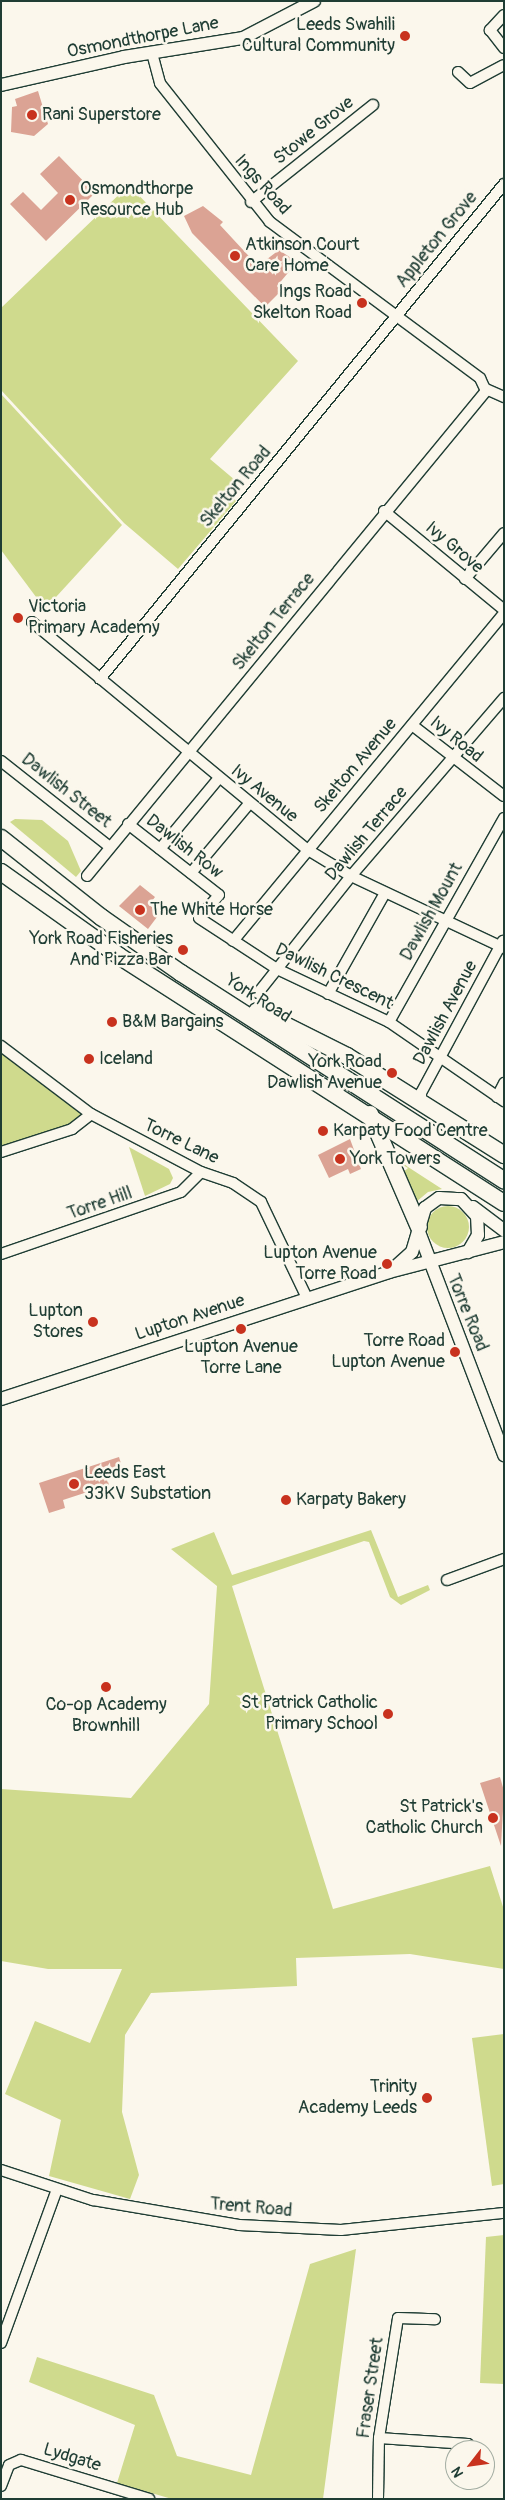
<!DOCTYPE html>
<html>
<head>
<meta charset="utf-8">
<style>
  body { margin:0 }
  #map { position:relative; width:505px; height:2500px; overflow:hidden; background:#fbf7ec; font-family:Pangolin,sans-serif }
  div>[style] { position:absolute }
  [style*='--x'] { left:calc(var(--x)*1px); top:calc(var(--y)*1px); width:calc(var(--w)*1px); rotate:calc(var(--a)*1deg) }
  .green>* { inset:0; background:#cfda8d }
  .round { border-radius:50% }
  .building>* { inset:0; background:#dba394 }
  .roads { filter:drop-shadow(1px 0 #1f3d34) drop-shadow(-1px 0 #1f3d34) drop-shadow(0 1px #1f3d34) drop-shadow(0 -1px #1f3d34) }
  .minor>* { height:10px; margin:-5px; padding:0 5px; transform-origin:5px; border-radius:5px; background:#fbf7ec }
  .tertiary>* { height:12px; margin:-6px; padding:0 6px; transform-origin:6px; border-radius:6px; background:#fbf7ec }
  .trunk>* { height:16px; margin:-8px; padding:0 8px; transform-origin:8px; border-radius:8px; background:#fbf7ec }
  .dots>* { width:14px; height:14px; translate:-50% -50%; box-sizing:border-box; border:2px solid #fbf7ec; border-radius:50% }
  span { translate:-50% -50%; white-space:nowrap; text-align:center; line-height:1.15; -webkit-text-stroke:5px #fbf7ec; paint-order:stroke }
  .poi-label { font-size:18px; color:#1f3d34 }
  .right { translate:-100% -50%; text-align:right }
  .left { translate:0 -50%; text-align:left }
  .street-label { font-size:18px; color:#1f3d34 }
  .frame { position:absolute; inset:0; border:2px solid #1f3d34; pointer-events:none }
  .north { position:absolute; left:445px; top:2440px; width:50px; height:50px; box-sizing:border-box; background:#fbf7ec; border:1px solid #a3ada2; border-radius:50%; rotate:240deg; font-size:14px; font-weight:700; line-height:20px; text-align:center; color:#1f3d34 }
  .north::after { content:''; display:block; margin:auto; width:18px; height:22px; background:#c8321e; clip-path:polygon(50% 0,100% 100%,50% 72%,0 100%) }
</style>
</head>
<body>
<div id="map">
  <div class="green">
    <div style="clip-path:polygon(129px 185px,298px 361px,210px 459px,242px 486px,232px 497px,236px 501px,178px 569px,124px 523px,1px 390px,1px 308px)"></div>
    <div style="clip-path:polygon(1px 394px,122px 525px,45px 609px,1px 550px)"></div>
    <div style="clip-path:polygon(15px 819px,42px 820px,68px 841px,81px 871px,76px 877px,10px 822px)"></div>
    <div style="clip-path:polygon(1px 1046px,91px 1114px,86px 1120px,1px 1152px)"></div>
    <div style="clip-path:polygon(129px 1147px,169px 1169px,173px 1178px,170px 1184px,145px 1196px)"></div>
    <div style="clip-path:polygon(393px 1155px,408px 1167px,442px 1189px,428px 1192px,416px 1202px,400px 1175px,408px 1168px,401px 1164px,396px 1167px)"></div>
    <div class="round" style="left:427px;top:1206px;width:42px;height:42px"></div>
    <div style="clip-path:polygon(371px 1530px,398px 1597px,428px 1585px,430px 1590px,401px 1605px,390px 1597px,369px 1542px,364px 1541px,232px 1586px,333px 1909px,490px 1866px,504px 1910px,504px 1969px,410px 1954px,296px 1958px,297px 1986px,151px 1993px,125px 2035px,122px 2112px,139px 2175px,130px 2199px,49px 2176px,61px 2120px,5px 2094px,35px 2021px,90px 2043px,122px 1969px,48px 1969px,1px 1961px,1px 1789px,131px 1798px,209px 1704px,217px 1586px,171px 1549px,214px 1532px,232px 1575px)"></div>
    <div style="clip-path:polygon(504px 2034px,504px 2184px,492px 2186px,472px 2038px)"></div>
    <div style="clip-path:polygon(504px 2235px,504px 2384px,480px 2383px,486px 2237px)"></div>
    <div style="clip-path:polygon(356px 2249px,323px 2499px,172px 2499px,117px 2483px,135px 2425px,29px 2382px,37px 2357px,154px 2395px,177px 2456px,251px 2475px,310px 2264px)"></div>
  </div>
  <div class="building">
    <div style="clip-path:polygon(38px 91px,48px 124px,34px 136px,11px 132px,12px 107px,17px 106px,15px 99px)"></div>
    <div style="clip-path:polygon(59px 156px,95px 193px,46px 241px,10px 204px,23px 192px,41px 210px,58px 193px,40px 174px)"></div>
    <div style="clip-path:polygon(203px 206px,223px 222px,220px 225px,258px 266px,279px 250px,297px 262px,277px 286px,281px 291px,265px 307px,192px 233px,184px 216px)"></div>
    <div style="clip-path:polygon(140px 885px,155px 897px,149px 905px,160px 913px,148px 929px,119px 906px)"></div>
    <div style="clip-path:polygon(350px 1139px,361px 1169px,350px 1174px,348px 1169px,329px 1178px,318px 1155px)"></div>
    <div style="clip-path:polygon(119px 1457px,123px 1470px,106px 1475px,109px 1485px,63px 1500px,65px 1508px,49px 1513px,39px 1483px)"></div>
    <div style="clip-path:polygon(500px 1777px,504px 1791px,501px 1846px,480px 1783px)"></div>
  </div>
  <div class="roads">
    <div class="minor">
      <div style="--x:504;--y:15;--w:21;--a:133"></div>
      <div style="--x:490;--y:30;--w:23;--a:52"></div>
      <div style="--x:458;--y:72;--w:16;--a:43"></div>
      <div style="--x:470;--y:83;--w:38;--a:-28"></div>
      <div style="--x:251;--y:202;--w:156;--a:-38.5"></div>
      <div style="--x:486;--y:389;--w:20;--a:24"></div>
      <div style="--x:384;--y:511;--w:156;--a:39.5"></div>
      <div style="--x:465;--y:579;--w:60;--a:-49.7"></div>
      <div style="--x:32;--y:622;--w:358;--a:39.6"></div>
      <div style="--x:308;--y:850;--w:50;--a:31.2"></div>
      <div style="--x:351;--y:876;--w:169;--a:25.2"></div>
      <div style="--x:100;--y:679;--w:639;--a:-50.78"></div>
      <div style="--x:412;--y:725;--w:116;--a:37.7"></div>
      <div style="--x:1;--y:761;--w:139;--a:38.3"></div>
      <div style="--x:128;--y:824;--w:115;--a:38"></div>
      <div style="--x:219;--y:895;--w:30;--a:131"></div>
      <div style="--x:199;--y:918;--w:93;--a:33.2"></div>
      <div style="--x:277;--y:969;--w:124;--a:25.3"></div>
      <div style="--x:389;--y:1022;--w:140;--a:34.5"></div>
      <div style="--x:160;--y:849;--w:92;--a:-50.3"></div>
      <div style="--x:191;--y:873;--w:90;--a:-50"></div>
      <div style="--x:87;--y:876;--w:628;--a:-50.56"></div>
      <div style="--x:486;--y:391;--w:14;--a:-115"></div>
      <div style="--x:480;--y:378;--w:262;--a:-143.4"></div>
      <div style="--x:270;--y:222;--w:177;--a:-128.4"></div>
      <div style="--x:160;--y:83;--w:31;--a:-105"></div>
      <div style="--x:233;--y:941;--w:425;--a:-50.4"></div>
      <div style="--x:258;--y:993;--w:149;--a:-51.5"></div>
      <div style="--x:351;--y:876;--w:235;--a:-49.3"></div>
      <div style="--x:328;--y:994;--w:116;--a:-60.6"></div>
      <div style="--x:389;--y:1022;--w:234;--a:-60.6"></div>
      <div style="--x:1;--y:1046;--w:113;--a:37.1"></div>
      <div style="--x:91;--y:1114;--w:124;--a:27.8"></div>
      <div style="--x:201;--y:1172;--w:34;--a:19"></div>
      <div style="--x:233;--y:1183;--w:34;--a:34"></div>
      <div style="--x:261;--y:1202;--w:106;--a:64.4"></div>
      <div style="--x:497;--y:1097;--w:16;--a:-63"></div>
      <div style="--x:421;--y:1103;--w:10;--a:-90"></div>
      <div style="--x:421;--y:1093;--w:173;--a:-61.7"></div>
      <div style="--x:1;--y:1152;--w:75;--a:-17.9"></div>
      <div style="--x:72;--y:1129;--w:24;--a:-38"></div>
      <div style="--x:1;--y:1254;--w:190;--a:-19"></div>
      <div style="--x:181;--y:1192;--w:28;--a:-45"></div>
      <div style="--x:447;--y:1580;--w:61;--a:-20.2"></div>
      <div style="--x:1;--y:2170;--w:97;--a:18.1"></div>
      <div style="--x:93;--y:2200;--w:148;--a:9.7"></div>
      <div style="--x:239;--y:2225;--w:102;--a:2.8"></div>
      <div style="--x:341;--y:2230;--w:164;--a:-6"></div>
      <div style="--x:1;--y:2343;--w:164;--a:-70"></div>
      <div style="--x:379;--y:2438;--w:89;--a:3.9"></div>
      <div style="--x:468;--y:2444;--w:6;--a:90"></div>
      <div style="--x:1;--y:2486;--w:22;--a:-69"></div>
      <div style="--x:9;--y:2465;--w:13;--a:-23"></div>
      <div style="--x:21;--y:2460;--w:134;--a:16.9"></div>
      <div style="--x:378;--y:2499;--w:61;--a:-89.1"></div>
      <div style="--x:379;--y:2438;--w:121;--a:-81"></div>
      <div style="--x:398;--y:2318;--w:37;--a:2"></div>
    </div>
    <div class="tertiary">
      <div style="--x:1;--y:85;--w:126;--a:-12.8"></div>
      <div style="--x:124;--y:57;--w:121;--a:-9.1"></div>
      <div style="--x:243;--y:38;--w:80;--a:-27.5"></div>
      <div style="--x:473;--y:1207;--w:39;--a:37"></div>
      <div style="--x:419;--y:1232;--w:239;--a:69.1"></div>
      <div style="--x:393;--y:1269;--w:25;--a:-42"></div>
      <div style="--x:412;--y:1252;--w:46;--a:-73.5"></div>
      <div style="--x:425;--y:1208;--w:17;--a:-36"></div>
      <div style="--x:439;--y:1198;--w:22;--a:3"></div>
      <div style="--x:461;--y:1199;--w:23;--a:47"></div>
      <div style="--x:477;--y:1216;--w:19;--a:87"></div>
      <div style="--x:478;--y:1235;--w:20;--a:120"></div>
      <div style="--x:1;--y:1399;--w:408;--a:-18.1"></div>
      <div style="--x:389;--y:1272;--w:119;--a:-14.6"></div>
    </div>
    <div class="trunk">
      <div style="--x:1;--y:838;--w:127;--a:38.3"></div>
      <div style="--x:101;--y:917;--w:98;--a:35"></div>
      <div style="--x:181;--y:973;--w:384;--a:32.7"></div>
      <div style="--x:1;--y:872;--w:145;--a:35.4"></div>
      <div style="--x:119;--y:956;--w:457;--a:32.7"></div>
      <div style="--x:257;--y:1011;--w:101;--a:26.6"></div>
      <div style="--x:347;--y:1056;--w:186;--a:32.2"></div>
      <div style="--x:370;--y:1114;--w:123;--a:66.6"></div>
    </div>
  </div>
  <div class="dots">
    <div style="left:405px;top:36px;background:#c8321e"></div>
    <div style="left:32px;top:115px;background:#c8321e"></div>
    <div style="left:70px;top:200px;background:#c8321e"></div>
    <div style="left:235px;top:256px;background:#c8321e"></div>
    <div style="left:362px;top:303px;background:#c8321e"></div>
    <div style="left:18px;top:618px;background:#c8321e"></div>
    <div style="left:140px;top:910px;background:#c8321e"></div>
    <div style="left:183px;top:950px;background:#c8321e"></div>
    <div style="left:112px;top:1022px;background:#c8321e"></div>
    <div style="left:89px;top:1059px;background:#c8321e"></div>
    <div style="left:392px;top:1073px;background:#c8321e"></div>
    <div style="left:323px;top:1131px;background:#c8321e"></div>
    <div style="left:340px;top:1159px;background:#c8321e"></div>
    <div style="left:387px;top:1264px;background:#c8321e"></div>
    <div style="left:93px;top:1322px;background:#c8321e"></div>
    <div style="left:241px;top:1329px;background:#c8321e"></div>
    <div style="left:455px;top:1352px;background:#c8321e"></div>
    <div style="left:74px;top:1484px;background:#c8321e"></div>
    <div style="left:286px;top:1500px;background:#c8321e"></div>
    <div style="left:106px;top:1687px;background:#c8321e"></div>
    <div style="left:388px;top:1714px;background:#c8321e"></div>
    <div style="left:493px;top:1818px;background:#c8321e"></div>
    <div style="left:427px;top:2098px;background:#c8321e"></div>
  </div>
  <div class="poi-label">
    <span class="right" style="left:395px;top:36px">Leeds Swahili<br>Cultural Community</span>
    <span class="left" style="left:42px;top:115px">Rani Superstore</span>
    <span class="left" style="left:80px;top:200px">Osmondthorpe<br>Resource Hub</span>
    <span class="left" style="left:245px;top:256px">Atkinson Court<br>Care Home</span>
    <span class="right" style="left:352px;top:303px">Ings Road<br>Skelton Road</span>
    <span class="left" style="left:28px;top:618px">Victoria<br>Primary Academy</span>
    <span class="left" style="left:150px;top:910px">The White Horse</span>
    <span class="right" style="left:173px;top:950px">York Road Fisheries<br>And Pizza Bar</span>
    <span class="left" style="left:122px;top:1022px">B&amp;M Bargains</span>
    <span class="left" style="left:99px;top:1059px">Iceland</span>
    <span class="right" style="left:382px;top:1073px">York Road<br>Dawlish Avenue</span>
    <span class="left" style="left:333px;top:1131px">Karpaty Food Centre</span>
    <span class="left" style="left:350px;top:1159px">York Towers</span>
    <span class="right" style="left:377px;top:1264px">Lupton Avenue<br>Torre Road</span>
    <span class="right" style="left:83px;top:1322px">Lupton<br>Stores</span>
    <span class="right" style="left:445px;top:1352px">Torre Road<br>Lupton Avenue</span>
    <span style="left:241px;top:1358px">Lupton Avenue<br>Torre Lane</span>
    <span class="left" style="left:84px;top:1484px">Leeds East<br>33KV Substation</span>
    <span class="left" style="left:296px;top:1500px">Karpaty Bakery</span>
    <span class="right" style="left:378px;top:1714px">St Patrick Catholic<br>Primary School</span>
    <span style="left:106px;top:1716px">Co-op Academy<br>Brownhill</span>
    <span class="right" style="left:483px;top:1818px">St Patrick's<br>Catholic Church</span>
    <span class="right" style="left:417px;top:2098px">Trinity<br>Academy Leeds</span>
  </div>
  <div class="street-label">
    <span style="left:143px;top:38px;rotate:-11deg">Osmondthorpe Lane</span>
    <span style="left:314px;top:131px;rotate:-39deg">Stowe Grove</span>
    <span style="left:262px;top:185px;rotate:48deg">Ings Road</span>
    <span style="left:437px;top:240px;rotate:-51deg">Appleton Grove</span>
    <span style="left:236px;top:487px;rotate:-50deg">Skelton Road</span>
    <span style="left:454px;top:548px;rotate:40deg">Ivy Grove</span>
    <span style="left:274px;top:622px;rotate:-51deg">Skelton Terrace</span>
    <span style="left:456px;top:740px;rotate:39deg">Ivy Road</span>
    <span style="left:356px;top:766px;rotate:-50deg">Skelton Avenue</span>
    <span style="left:66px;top:791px;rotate:38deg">Dawlish Street</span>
    <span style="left:264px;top:794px;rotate:39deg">Ivy Avenue</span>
    <span style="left:367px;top:834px;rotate:-50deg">Dawlish Terrace</span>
    <span style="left:184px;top:847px;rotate:38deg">Dawlish Row</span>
    <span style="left:432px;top:912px;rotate:-61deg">Dawlish Mount</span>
    <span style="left:334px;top:977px;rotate:26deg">Dawlish Crescent</span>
    <span style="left:258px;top:999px;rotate:33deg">York Road</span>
    <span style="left:446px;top:1013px;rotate:-62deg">Dawlish Avenue</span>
    <span style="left:181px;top:1142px;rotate:26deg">Torre Lane</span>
    <span style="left:100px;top:1204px;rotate:-19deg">Torre Hill</span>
    <span style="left:467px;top:1313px;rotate:68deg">Torre Road</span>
    <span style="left:190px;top:1318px;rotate:-18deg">Lupton Avenue</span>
    <span style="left:251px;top:2208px;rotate:5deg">Trent Road</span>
    <span style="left:371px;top:2388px;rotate:-82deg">Fraser Street</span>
    <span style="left:72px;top:2458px;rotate:17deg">Lydgate</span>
  </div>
  <div class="frame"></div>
  <div class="north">N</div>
</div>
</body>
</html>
